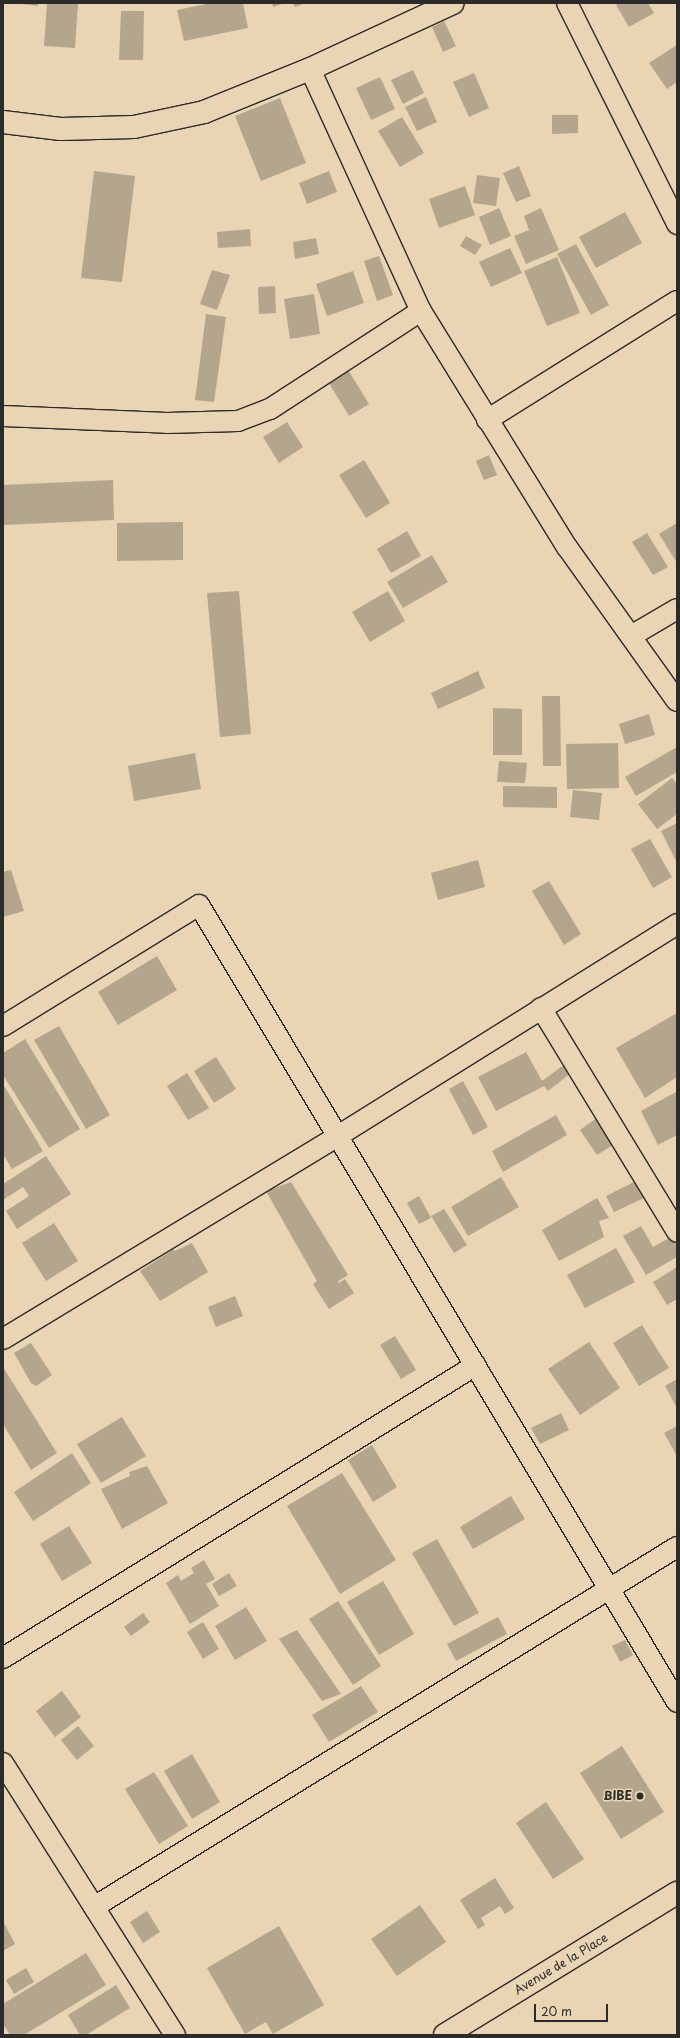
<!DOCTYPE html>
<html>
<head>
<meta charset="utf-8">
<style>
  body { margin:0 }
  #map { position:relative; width:680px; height:2038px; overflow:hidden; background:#e9d5b3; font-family:"Playpen Sans",sans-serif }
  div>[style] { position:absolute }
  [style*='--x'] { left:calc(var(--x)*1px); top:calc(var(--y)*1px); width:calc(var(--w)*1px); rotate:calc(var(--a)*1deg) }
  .building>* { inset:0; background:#b4a58d }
  .roads { filter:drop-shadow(1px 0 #2b2b2b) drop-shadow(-1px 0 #2b2b2b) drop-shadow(0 1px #2b2b2b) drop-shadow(0 -1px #2b2b2b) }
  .minor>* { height:20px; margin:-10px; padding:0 10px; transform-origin:10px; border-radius:10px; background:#e9d5b3 }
  .tertiary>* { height:22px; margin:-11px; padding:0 11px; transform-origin:11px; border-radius:11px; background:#e9d5b3 }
  .dots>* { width:11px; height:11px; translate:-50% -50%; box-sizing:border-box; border:2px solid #e9d5b3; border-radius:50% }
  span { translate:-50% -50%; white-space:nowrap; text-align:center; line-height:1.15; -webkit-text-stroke:3px #e9d5b3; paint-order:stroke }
  .poi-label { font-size:12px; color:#2b2b2b; font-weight:700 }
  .right { translate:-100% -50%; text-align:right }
  .street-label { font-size:12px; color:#2b2b2b }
  .frame { position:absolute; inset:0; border:4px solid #2b2b2b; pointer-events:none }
  .scale { position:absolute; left:534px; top:2004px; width:74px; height:18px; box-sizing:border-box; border:2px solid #2b2b2b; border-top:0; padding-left:5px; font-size:12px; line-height:14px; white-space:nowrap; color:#2b2b2b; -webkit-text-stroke:3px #e9d5b3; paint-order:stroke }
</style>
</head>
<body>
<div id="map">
  <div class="building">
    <div style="clip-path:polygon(13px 3px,38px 3px,38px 6px)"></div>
    <div style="clip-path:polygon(47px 3px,78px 3px,75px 48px,44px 46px)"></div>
    <div style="clip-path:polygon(211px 3px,243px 3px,248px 28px,184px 41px,177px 10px)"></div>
    <div style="clip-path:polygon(272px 3px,285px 3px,273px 7px)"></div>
    <div style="clip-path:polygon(293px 3px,306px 3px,295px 7px)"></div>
    <div style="clip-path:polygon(620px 3px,648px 3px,654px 13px,629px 27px,616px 5px)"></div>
    <div style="clip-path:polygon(121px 11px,144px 11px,143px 60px,119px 60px)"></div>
    <div style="clip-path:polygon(444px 21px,456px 46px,443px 52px,432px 27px)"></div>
    <div style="clip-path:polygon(677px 45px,677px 82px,667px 89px,649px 63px)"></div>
    <div style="clip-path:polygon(413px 70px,424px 93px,403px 104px,391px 80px)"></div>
    <div style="clip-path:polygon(474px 73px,489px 108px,469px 117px,453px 82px)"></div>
    <div style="clip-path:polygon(380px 77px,395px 109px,371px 120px,356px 88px)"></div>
    <div style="clip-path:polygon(426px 97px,437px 122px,417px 131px,405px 107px)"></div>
    <div style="clip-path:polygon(280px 98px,306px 163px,261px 181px,235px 116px)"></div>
    <div style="clip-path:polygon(552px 115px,578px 115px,578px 133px,552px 134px)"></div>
    <div style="clip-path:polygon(402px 117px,424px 153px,400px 167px,378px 131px)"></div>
    <div style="clip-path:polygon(519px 166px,531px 196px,516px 202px,503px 173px)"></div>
    <div style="clip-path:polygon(94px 171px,135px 176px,122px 282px,81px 278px)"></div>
    <div style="clip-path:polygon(329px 171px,337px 192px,307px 204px,299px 183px)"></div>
    <div style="clip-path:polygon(477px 175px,500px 178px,496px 206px,473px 203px)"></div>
    <div style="clip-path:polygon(465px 186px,475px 215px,439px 228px,429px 199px)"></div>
    <div style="clip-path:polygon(499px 208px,511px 236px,490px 245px,479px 217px)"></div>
    <div style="clip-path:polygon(541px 208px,559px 250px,526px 264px,514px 236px,529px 230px,524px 216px)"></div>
    <div style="clip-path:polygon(625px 212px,642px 243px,596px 268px,579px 237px)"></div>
    <div style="clip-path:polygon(250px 229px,251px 246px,218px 248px,217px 232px)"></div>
    <div style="clip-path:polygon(466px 236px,482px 245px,475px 255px,460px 246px)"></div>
    <div style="clip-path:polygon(316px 238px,319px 254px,295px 259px,293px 242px)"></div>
    <div style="clip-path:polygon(576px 244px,609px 305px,591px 315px,557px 254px)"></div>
    <div style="clip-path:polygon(510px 248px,522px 273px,491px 287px,479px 262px)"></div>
    <div style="clip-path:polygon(379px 256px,393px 295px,377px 301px,364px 261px)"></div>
    <div style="clip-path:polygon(557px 257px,580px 313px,547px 326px,524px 271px)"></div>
    <div style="clip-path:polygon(212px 270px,230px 275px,217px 310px,200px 304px)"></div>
    <div style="clip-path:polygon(353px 271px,364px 303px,327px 316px,316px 284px)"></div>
    <div style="clip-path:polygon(275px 286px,276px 313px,259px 314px,258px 287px)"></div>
    <div style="clip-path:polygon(314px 294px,320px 334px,290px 339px,284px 299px)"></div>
    <div style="clip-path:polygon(206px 314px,226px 317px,214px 402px,195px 400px)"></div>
    <div style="clip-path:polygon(347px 368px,369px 404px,349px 416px,327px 380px)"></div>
    <div style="clip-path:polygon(287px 422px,303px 447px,279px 463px,263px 437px)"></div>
    <div style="clip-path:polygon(489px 455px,497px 475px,484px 480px,476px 461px)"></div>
    <div style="clip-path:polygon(364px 460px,390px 503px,366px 518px,339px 475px)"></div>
    <div style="clip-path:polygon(113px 480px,114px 520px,3px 525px,3px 485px)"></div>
    <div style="clip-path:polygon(183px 522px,183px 560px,117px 561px,117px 523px)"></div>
    <div style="clip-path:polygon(677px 523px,677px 563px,659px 534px)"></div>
    <div style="clip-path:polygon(407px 531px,421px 556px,391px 573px,377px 549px)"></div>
    <div style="clip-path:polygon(647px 533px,668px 567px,653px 575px,632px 542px)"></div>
    <div style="clip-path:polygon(432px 555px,448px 582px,403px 608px,387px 582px)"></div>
    <div style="clip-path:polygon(239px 591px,251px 734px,220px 737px,207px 593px)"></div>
    <div style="clip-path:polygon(388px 591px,405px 621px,370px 642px,352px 612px)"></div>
    <div style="clip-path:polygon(478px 671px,485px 688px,438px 709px,431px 693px)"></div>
    <div style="clip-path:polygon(542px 696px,560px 696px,561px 766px,543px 766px)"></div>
    <div style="clip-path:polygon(493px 708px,522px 709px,522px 755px,493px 755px)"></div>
    <div style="clip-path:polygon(649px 714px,655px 735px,625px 744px,619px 724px)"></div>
    <div style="clip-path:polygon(618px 743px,619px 788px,567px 789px,566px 744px)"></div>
    <div style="clip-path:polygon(677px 747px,677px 772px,636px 796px,625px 777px)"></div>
    <div style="clip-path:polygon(195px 753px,201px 789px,134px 801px,128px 766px)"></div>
    <div style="clip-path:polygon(499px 761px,527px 763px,525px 783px,497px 782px)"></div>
    <div style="clip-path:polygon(672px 778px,677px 784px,677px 814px,657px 829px,638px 804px)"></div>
    <div style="clip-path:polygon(503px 786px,557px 787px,557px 808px,503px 807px)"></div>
    <div style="clip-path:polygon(573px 790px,602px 793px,599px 820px,570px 817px)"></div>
    <div style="clip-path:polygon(677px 823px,677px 863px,661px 831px)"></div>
    <div style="clip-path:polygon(650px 839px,672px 877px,653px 888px,631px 849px)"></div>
    <div style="clip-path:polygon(478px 860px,485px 887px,438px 900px,431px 873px)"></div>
    <div style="clip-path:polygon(11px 870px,24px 911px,3px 917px,3px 872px)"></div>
    <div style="clip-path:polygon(549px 881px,581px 934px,564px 945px,532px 891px)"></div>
    <div style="clip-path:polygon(157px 956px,177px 990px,118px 1025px,98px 992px)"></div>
    <div style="clip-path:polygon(677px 1013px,677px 1077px,645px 1098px,616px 1048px)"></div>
    <div style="clip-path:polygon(59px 1026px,110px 1115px,86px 1129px,34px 1040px)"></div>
    <div style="clip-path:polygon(25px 1039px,80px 1129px,49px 1148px,3px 1075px,3px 1053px)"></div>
    <div style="clip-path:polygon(526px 1052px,542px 1081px,565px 1064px,571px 1073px,548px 1091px,544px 1086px,496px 1111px,478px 1077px)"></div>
    <div style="clip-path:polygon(216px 1057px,236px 1089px,214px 1103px,194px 1071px)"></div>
    <div style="clip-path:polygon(187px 1073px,209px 1108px,188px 1120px,167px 1086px)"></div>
    <div style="clip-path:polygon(463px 1081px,488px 1127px,473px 1135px,449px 1089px)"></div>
    <div style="clip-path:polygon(3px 1084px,43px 1151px,12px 1169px,3px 1154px)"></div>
    <div style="clip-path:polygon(676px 1092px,677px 1135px,658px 1145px,641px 1111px)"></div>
    <div style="clip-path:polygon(556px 1115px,567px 1135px,503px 1172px,492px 1151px)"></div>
    <div style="clip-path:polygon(598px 1117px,616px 1143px,597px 1155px,580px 1130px)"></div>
    <div style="clip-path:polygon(46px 1156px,71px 1194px,17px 1229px,6px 1211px,29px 1196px,23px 1187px,3px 1200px,3px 1184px)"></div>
    <div style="clip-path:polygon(501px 1177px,519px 1207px,468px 1236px,451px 1207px)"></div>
    <div style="clip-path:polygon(638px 1180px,646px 1197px,614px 1212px,606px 1196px)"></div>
    <div style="clip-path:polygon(291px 1182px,348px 1275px,338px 1281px,339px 1283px,345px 1279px,354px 1293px,329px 1309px,313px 1284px,317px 1281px,266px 1191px)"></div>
    <div style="clip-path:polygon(419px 1196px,431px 1218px,419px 1224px,407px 1203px)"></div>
    <div style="clip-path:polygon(597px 1198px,609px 1218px,599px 1221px,604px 1237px,559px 1261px,542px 1230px)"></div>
    <div style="clip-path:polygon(444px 1209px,467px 1245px,454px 1253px,431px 1216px)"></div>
    <div style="clip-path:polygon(54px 1223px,78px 1261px,46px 1281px,22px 1243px)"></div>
    <div style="clip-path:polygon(641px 1226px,653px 1247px,671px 1237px,677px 1247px,677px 1257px,646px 1275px,623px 1236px)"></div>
    <div style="clip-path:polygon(192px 1243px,208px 1272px,160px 1301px,140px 1271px,174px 1249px,175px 1251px)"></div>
    <div style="clip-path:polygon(616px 1248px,635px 1282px,585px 1308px,567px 1275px)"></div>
    <div style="clip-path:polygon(677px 1267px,677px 1299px,667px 1305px,653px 1282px)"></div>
    <div style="clip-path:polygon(235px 1296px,243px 1316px,216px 1327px,208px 1307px)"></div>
    <div style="clip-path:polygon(642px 1325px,669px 1368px,639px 1386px,613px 1343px)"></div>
    <div style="clip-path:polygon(395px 1336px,416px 1370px,401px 1379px,380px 1345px)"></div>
    <div style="clip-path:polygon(589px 1342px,620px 1388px,580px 1415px,548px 1369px)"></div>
    <div style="clip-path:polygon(31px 1343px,52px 1375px,36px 1386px,31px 1383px,14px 1353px)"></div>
    <div style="clip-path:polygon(3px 1367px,57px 1453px,31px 1470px,3px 1424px)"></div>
    <div style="clip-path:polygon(677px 1379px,677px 1408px,665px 1386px)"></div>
    <div style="clip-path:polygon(561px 1413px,569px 1430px,540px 1444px,531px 1428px)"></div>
    <div style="clip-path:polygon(122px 1417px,146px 1456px,101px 1483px,77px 1444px)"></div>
    <div style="clip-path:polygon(677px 1426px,677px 1456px,664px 1433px)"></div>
    <div style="clip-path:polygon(372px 1445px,397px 1487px,373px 1502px,348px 1460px)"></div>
    <div style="clip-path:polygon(72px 1453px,91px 1483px,33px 1521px,14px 1492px)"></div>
    <div style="clip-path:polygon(147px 1466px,168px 1503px,122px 1529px,101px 1489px,130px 1476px,129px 1472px)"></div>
    <div style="clip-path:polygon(342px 1473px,396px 1560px,340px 1594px,287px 1506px)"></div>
    <div style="clip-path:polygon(511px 1496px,525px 1519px,473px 1549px,460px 1527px)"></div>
    <div style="clip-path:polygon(69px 1526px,92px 1563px,62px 1581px,40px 1544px)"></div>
    <div style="clip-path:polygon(437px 1539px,479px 1613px,454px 1626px,412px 1553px)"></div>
    <div style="clip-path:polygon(204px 1560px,215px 1579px,206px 1584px,219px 1606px,190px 1624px,166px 1583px,178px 1575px,181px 1581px,194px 1573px,191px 1568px)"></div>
    <div style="clip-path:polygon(229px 1573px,237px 1586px,219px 1596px,212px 1584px)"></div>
    <div style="clip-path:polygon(383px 1581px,414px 1634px,379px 1655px,347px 1602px)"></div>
    <div style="clip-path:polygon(338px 1601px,381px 1666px,353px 1685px,309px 1619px)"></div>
    <div style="clip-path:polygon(246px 1607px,267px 1641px,235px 1660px,215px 1626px)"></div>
    <div style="clip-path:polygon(143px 1613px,150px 1622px,131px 1636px,124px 1627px)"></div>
    <div style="clip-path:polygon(498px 1617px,507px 1634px,456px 1661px,447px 1644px)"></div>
    <div style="clip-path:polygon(203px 1622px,219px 1649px,203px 1659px,187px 1632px)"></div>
    <div style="clip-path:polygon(297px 1630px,341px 1694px,322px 1701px,279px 1639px)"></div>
    <div style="clip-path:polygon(625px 1640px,633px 1655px,620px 1662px,612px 1646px)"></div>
    <div style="clip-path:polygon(361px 1686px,378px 1712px,329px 1742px,312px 1715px)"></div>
    <div style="clip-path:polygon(62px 1691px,81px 1717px,55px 1737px,36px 1711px)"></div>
    <div style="clip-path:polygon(78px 1726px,94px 1746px,77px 1760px,61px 1740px)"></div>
    <div style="clip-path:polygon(622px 1746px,664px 1812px,621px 1839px,580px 1773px)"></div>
    <div style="clip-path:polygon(192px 1754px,220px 1802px,192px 1819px,164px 1771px)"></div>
    <div style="clip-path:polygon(154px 1772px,188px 1826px,159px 1844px,125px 1789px)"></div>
    <div style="clip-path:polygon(546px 1802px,584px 1859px,553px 1879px,516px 1823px)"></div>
    <div style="clip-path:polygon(495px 1878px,514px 1908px,505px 1914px,500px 1906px,481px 1918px,485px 1925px,478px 1929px,460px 1900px)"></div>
    <div style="clip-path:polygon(420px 1905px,446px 1942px,397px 1976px,371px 1939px)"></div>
    <div style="clip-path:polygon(147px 1911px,160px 1932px,143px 1943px,130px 1922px)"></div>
    <div style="clip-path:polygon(3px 1921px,15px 1944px,3px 1951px)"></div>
    <div style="clip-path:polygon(279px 1926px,324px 2005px,273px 2034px,266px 2022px,245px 2034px,207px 1968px)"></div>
    <div style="clip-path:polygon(86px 1953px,106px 1985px,24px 2035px,10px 2035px,3px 2024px,3px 2004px)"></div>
    <div style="clip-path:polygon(26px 1968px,34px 1982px,14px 1994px,6px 1980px)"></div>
    <div style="clip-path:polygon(116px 1985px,130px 2008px,86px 2035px,80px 2035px,68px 2015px)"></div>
  </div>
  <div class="roads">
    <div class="minor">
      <div style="--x:567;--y:3;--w:247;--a:63.5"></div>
      <div style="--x:310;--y:69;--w:266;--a:65.4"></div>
      <div style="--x:421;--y:311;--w:278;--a:58.3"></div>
      <div style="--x:567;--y:547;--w:189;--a:54.5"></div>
      <div style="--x:3;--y:416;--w:164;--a:2.4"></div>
      <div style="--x:167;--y:423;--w:71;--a:-1.6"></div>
      <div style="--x:238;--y:421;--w:34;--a:-21"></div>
      <div style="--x:270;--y:409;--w:180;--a:-33"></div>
      <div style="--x:487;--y:420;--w:224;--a:-32.1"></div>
      <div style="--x:631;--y:636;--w:53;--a:-30.4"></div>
      <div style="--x:541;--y:1008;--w:262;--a:58.7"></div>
      <div style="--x:3;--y:1026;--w:230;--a:-31.7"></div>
      <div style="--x:199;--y:905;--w:929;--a:59.05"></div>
      <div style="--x:3;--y:1339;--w:392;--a:-31.2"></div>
      <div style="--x:338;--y:1136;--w:400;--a:-32"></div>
      <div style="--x:3;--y:1658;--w:556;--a:-31.78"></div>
      <div style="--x:3;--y:1763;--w:322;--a:57.7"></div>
      <div style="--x:94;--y:1907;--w:685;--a:-31.7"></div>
    </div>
    <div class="tertiary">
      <div style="--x:3;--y:122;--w:58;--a:6.9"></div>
      <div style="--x:61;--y:129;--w:73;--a:-1.6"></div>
      <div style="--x:134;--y:127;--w:72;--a:-12.1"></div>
      <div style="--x:204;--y:112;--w:114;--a:-22.1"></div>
      <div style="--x:310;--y:69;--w:157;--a:-24.8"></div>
      <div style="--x:445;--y:2035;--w:272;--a:-31.5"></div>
    </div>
  </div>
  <div class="dots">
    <div style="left:640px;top:1796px;background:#2b2b2b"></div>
  </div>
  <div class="poi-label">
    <span class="right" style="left:632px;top:1796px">BIBE</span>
  </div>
  <div class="street-label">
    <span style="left:561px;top:1964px;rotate:-31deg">Avenue de la Place</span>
  </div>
  <div class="frame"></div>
  <div class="scale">20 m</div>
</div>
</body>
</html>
